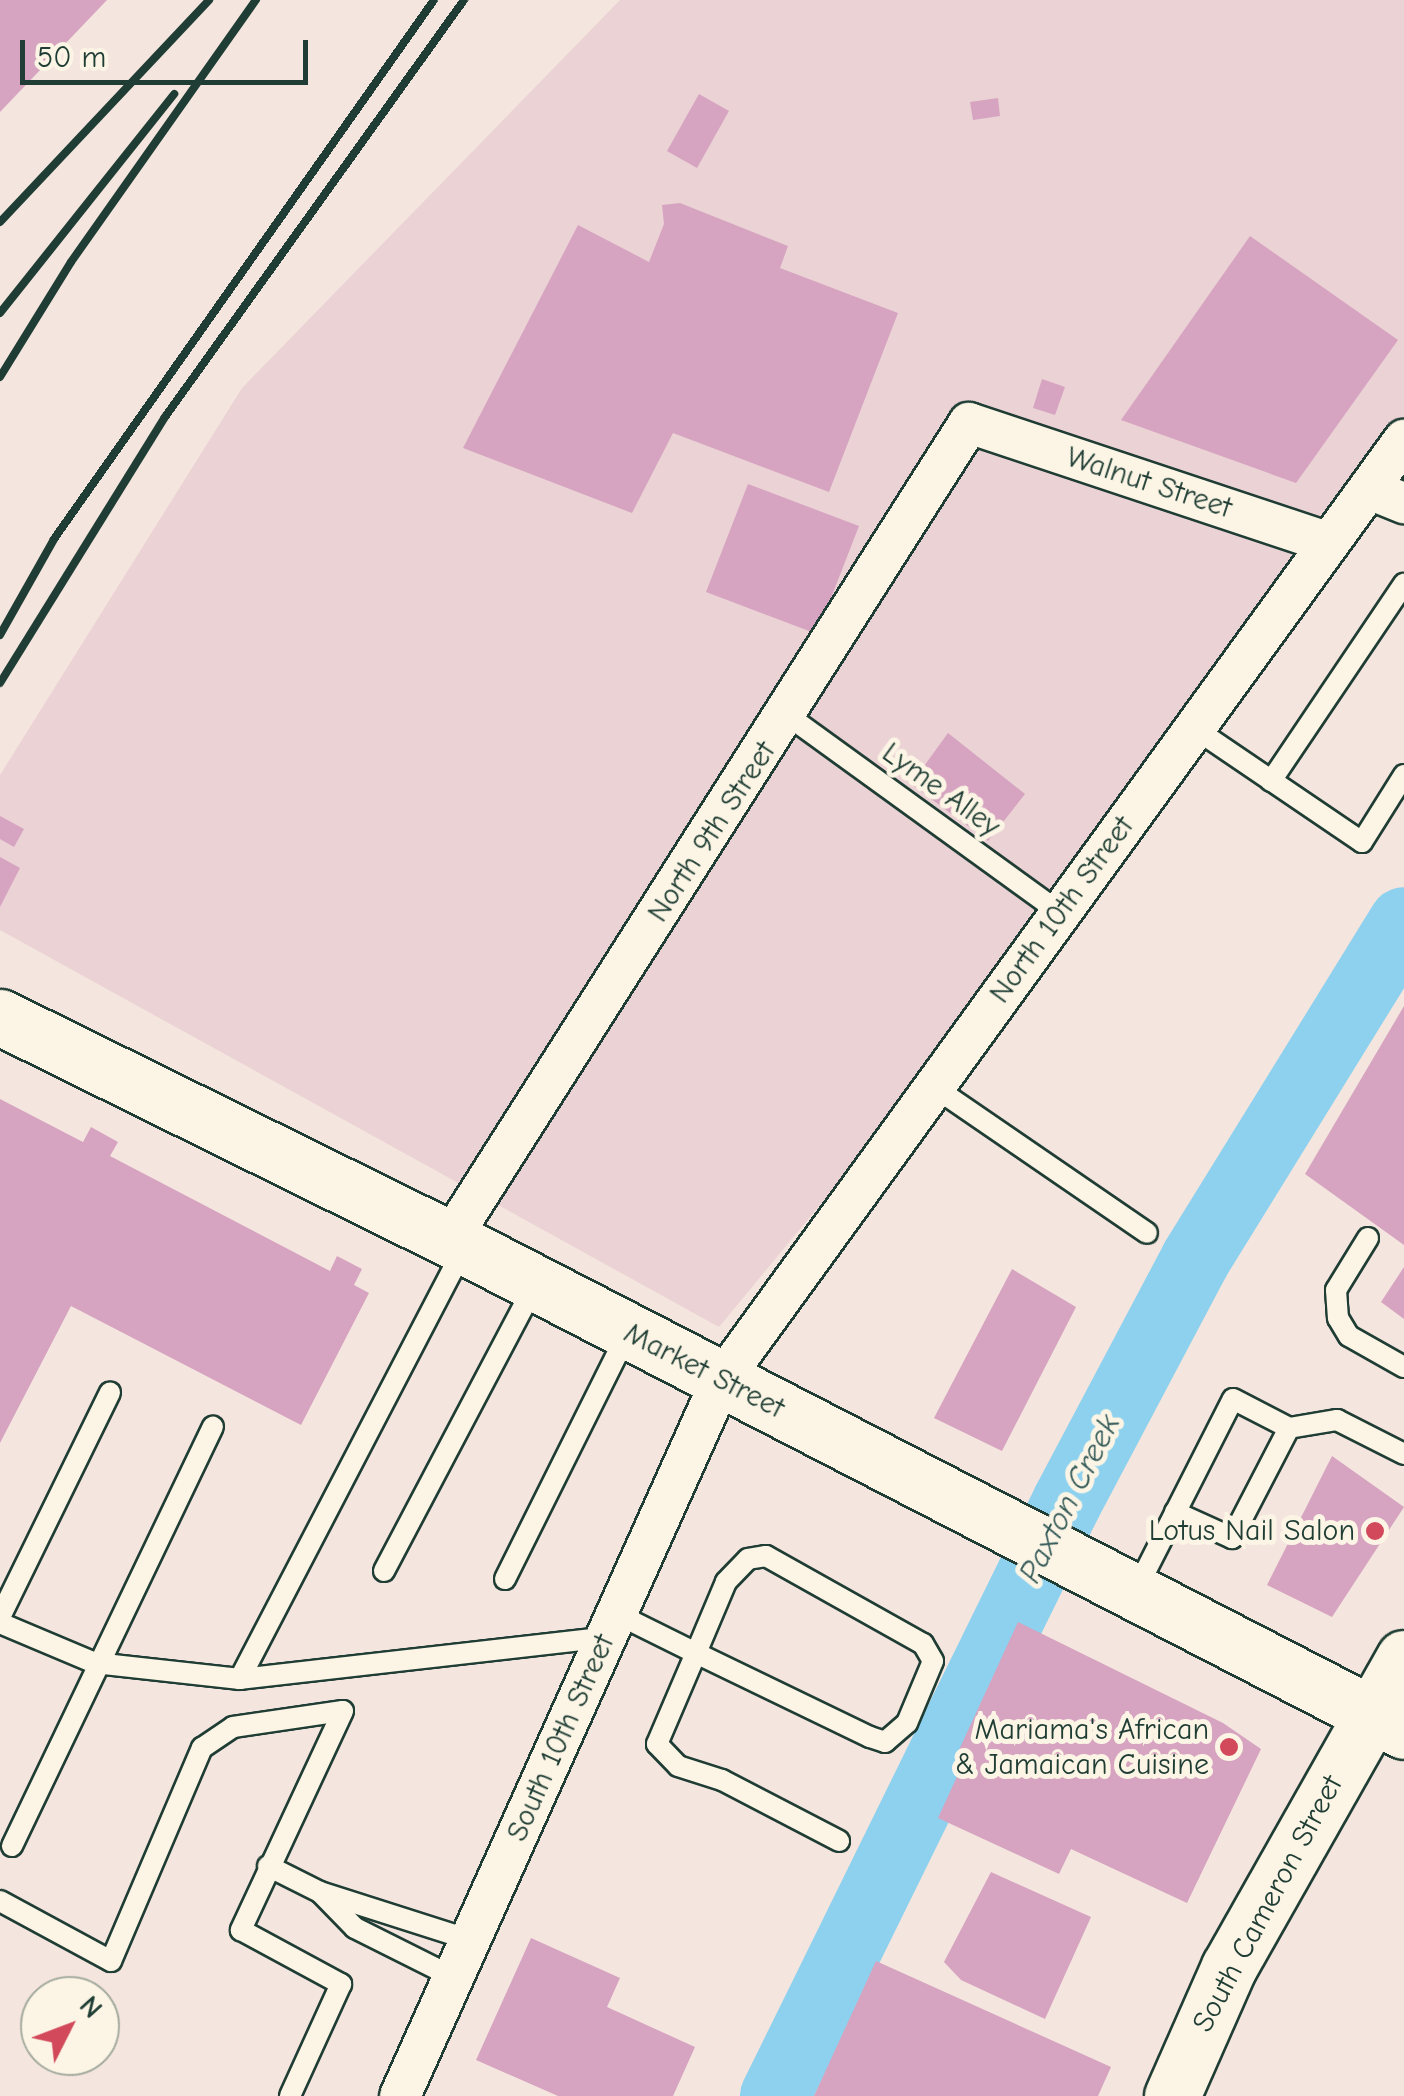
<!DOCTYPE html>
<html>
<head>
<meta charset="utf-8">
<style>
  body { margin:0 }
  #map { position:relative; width:1404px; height:2096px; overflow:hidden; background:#f4e5de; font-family:"Comic Neue",sans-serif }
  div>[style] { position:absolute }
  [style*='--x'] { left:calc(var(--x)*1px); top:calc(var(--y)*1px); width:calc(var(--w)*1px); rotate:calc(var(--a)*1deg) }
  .built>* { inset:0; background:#ebd2d5 }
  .river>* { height:70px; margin:-35px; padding:0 35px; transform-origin:35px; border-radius:35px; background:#8dd1ee }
  .building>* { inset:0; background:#d6a4c0 }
  .roads { filter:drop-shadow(2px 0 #1f3d34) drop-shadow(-2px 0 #1f3d34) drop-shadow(0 2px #1f3d34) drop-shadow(0 -2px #1f3d34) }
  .service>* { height:20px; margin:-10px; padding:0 10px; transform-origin:10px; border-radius:10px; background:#fcf5e5 }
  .minor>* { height:40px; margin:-20px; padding:0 20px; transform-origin:20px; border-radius:20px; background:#fcf5e5 }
  .primary>* { height:55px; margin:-27.5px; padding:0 27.5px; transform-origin:27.5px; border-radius:27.5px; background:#fcf5e5 }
  .trunk>* { height:55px; margin:-27.5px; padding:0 27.5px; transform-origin:27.5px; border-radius:27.5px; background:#fcf5e5 }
  .rail>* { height:8px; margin:-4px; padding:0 4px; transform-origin:4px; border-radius:4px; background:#1f3d34 }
  .dots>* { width:28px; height:28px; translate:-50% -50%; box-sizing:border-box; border:5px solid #fcf5e5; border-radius:50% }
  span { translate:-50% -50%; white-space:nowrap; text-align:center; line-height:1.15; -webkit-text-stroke:10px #fcf5e5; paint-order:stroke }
  .street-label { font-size:30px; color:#1f3d34 }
  .poi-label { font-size:30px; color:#1f3d34 }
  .right { translate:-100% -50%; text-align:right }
  .water-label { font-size:32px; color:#355b59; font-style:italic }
  .north { position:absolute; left:20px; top:1976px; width:100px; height:100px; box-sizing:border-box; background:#fcf5e5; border:2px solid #a4ab9e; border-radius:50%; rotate:48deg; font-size:28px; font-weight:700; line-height:40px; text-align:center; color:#1f3d34 }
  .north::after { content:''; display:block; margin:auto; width:35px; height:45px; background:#d1495b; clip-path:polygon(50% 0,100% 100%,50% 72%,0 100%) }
  .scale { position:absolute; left:20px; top:40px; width:288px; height:45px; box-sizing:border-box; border:5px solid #1f3d34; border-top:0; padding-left:12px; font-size:30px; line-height:35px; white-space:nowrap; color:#1f3d34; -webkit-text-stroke:8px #fcf5e5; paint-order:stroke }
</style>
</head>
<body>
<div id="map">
  <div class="built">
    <div style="clip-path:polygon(620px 0,1404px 0,1404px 438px,1061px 913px,719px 1327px,0 930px,0 775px,242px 388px)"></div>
  </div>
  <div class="river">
    <div style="--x:775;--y:2096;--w:662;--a:-63.82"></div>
    <div style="--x:1067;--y:1502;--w:274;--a:-62.1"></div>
    <div style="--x:1195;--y:1260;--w:397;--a:-58.3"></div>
  </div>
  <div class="building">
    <div style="clip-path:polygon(0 0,107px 0,0 112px)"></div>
    <div style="clip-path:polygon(699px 94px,729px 111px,697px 168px,667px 151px)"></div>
    <div style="clip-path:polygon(998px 98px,1000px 116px,973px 120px,970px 102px)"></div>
    <div style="clip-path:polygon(680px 203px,788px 246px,780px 268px,898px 313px,829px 492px,673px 433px,632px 513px,463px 448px,578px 225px,649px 262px,664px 224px,662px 205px)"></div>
    <div style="clip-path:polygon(1250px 236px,1398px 340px,1296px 483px,1121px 420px)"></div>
    <div style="clip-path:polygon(1042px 379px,1065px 387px,1055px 415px,1033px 408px)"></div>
    <div style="clip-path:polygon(748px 484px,859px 526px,817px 634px,706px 592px)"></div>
    <div style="clip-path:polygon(948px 733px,1025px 794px,988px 841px,911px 784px)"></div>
    <div style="clip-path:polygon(0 816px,24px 829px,14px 847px,0 839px)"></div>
    <div style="clip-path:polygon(0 857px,20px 868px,0 907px)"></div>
    <div style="clip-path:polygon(1404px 1006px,1404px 1245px,1305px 1174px)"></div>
    <div style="clip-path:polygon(0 1099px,83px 1142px,91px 1127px,118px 1142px,110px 1156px,330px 1271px,337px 1256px,362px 1269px,354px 1285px,369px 1293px,301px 1425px,71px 1306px,0 1443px)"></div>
    <div style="clip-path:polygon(1404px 1267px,1404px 1319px,1381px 1302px)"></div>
    <div style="clip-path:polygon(1012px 1269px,1076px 1307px,1002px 1451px,934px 1418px)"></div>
    <div style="clip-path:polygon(1332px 1456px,1404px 1507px,1332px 1617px,1267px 1585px)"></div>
    <div style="clip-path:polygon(1018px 1622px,1223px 1723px,1261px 1749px,1187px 1903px,1071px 1849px,1059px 1874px,938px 1818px,966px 1757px,958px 1752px)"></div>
    <div style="clip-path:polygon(991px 1872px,1091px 1917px,1045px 2019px,961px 1980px,944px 1962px)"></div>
    <div style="clip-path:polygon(531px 1938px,620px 1978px,607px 2007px,695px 2047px,673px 2096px,558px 2096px,476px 2060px)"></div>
    <div style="clip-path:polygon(876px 1961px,1111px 2067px,1098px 2096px,814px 2096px)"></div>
  </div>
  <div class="roads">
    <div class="service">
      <div style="--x:787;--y:715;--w:338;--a:35.9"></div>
      <div style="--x:1194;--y:728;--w:203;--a:34.2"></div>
      <div style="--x:1362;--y:842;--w:79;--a:-57.9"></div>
      <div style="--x:1271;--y:781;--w:238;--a:-56"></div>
      <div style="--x:934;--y:1087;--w:258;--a:34.4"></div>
      <div style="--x:1368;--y:1238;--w:61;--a:121.6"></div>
      <div style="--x:1336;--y:1290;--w:28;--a:86"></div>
      <div style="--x:1338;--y:1318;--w:21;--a:59"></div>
      <div style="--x:1349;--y:1336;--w:63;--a:29.4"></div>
      <div style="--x:464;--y:1248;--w:486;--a:117.5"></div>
      <div style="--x:240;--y:1679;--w:369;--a:-6.5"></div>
      <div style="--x:1175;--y:1512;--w:63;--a:24.5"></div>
      <div style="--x:1232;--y:1538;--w:124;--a:-62.6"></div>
      <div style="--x:384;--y:1571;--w:323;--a:-62.2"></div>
      <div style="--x:505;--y:1579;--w:274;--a:-63.5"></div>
      <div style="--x:1135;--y:1592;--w:216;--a:-63.1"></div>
      <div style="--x:1233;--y:1399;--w:63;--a:27.4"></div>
      <div style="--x:1289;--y:1428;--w:49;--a:-9.5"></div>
      <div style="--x:1337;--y:1420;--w:75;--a:26.9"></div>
      <div style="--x:617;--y:1614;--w:88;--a:26.3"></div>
      <div style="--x:696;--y:1653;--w:193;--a:25.8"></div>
      <div style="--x:870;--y:1737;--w:16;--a:18"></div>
      <div style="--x:885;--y:1742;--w:29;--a:-41"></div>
      <div style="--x:907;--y:1723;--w:67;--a:-67.2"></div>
      <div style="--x:933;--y:1661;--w:20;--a:-120"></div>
      <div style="--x:923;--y:1644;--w:180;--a:-150.7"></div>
      <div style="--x:766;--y:1556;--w:18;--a:171"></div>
      <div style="--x:748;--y:1559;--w:32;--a:134"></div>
      <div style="--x:726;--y:1582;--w:77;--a:112.9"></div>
      <div style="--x:696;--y:1653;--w:99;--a:113.2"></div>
      <div style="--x:657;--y:1744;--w:30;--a:46"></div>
      <div style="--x:678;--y:1766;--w:46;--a:17.7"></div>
      <div style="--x:722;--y:1780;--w:132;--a:27.5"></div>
      <div style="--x:0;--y:1617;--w:250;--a:-63.9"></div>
      <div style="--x:0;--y:1623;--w:103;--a:22.8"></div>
      <div style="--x:95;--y:1663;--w:146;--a:6.3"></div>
      <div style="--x:12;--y:1846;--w:465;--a:-64.4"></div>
      <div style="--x:268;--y:1866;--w:58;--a:26.6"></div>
      <div style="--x:0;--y:1901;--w:126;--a:28.4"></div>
      <div style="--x:111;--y:1961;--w:232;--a:-66.9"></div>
      <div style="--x:202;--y:1748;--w:37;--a:-34"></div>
      <div style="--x:233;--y:1727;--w:111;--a:-8.3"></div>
      <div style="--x:343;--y:1711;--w:242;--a:115"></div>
      <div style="--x:241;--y:1930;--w:114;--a:28.4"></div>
      <div style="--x:341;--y:1984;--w:123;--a:114.5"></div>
      <div style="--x:453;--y:1977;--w:110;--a:-153.4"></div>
      <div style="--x:355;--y:1928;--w:50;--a:-134.2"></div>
      <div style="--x:320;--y:1892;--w:157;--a:17.7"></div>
    </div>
    <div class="minor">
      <div style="--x:1369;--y:489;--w:38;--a:22"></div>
      <div style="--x:450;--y:1239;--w:967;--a:-57.54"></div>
      <div style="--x:969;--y:423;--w:379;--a:18.4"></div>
      <div style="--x:400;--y:2096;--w:784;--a:-65.82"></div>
      <div style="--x:721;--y:1381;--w:1163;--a:-54.03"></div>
    </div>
    <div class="primary">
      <div style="--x:0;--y:1017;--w:502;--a:26.26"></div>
      <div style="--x:450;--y:1239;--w:1073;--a:27.28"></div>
    </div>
    <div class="trunk">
      <div style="--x:1172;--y:2096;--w:141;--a:-66.2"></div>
      <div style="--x:1229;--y:1967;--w:355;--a:-60.5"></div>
    </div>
  </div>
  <div class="rail">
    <div style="--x:0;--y:222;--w:305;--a:-46.7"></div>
    <div style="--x:0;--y:313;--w:280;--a:-51.5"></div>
    <div style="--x:0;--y:377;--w:135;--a:-58.3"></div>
    <div style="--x:71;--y:262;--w:321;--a:-54.8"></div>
    <div style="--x:0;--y:635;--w:110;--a:-60.6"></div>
    <div style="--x:54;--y:539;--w:659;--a:-54.82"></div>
    <div style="--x:0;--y:683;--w:313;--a:-58.2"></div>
    <div style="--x:165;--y:417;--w:513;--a:-54.36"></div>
  </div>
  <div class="dots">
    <div style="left:1375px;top:1531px;background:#d1495b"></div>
    <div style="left:1229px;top:1747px;background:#d1495b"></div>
  </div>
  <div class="street-label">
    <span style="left:1149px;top:483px;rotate:18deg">Walnut Street</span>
    <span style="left:941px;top:790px;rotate:36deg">Lyme Alley</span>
    <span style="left:712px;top:832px;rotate:-57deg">North 9th Street</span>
    <span style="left:1062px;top:910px;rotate:-54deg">North 10th Street</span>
    <span style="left:704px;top:1371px;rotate:27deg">Market Street</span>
    <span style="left:561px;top:1738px;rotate:-66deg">South 10th Street</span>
    <span style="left:1268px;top:1904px;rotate:-62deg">South Cameron Street</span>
  </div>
  <div class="poi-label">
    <span class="right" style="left:1355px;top:1531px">Lotus Nail Salon</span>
    <span class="right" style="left:1209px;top:1747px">Mariama's African<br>&amp; Jamaican Cuisine</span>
  </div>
  <div class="water-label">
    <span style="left:1070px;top:1499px;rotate:-63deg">Paxton Creek</span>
  </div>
  <div class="north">N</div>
  <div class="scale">50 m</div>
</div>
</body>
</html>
